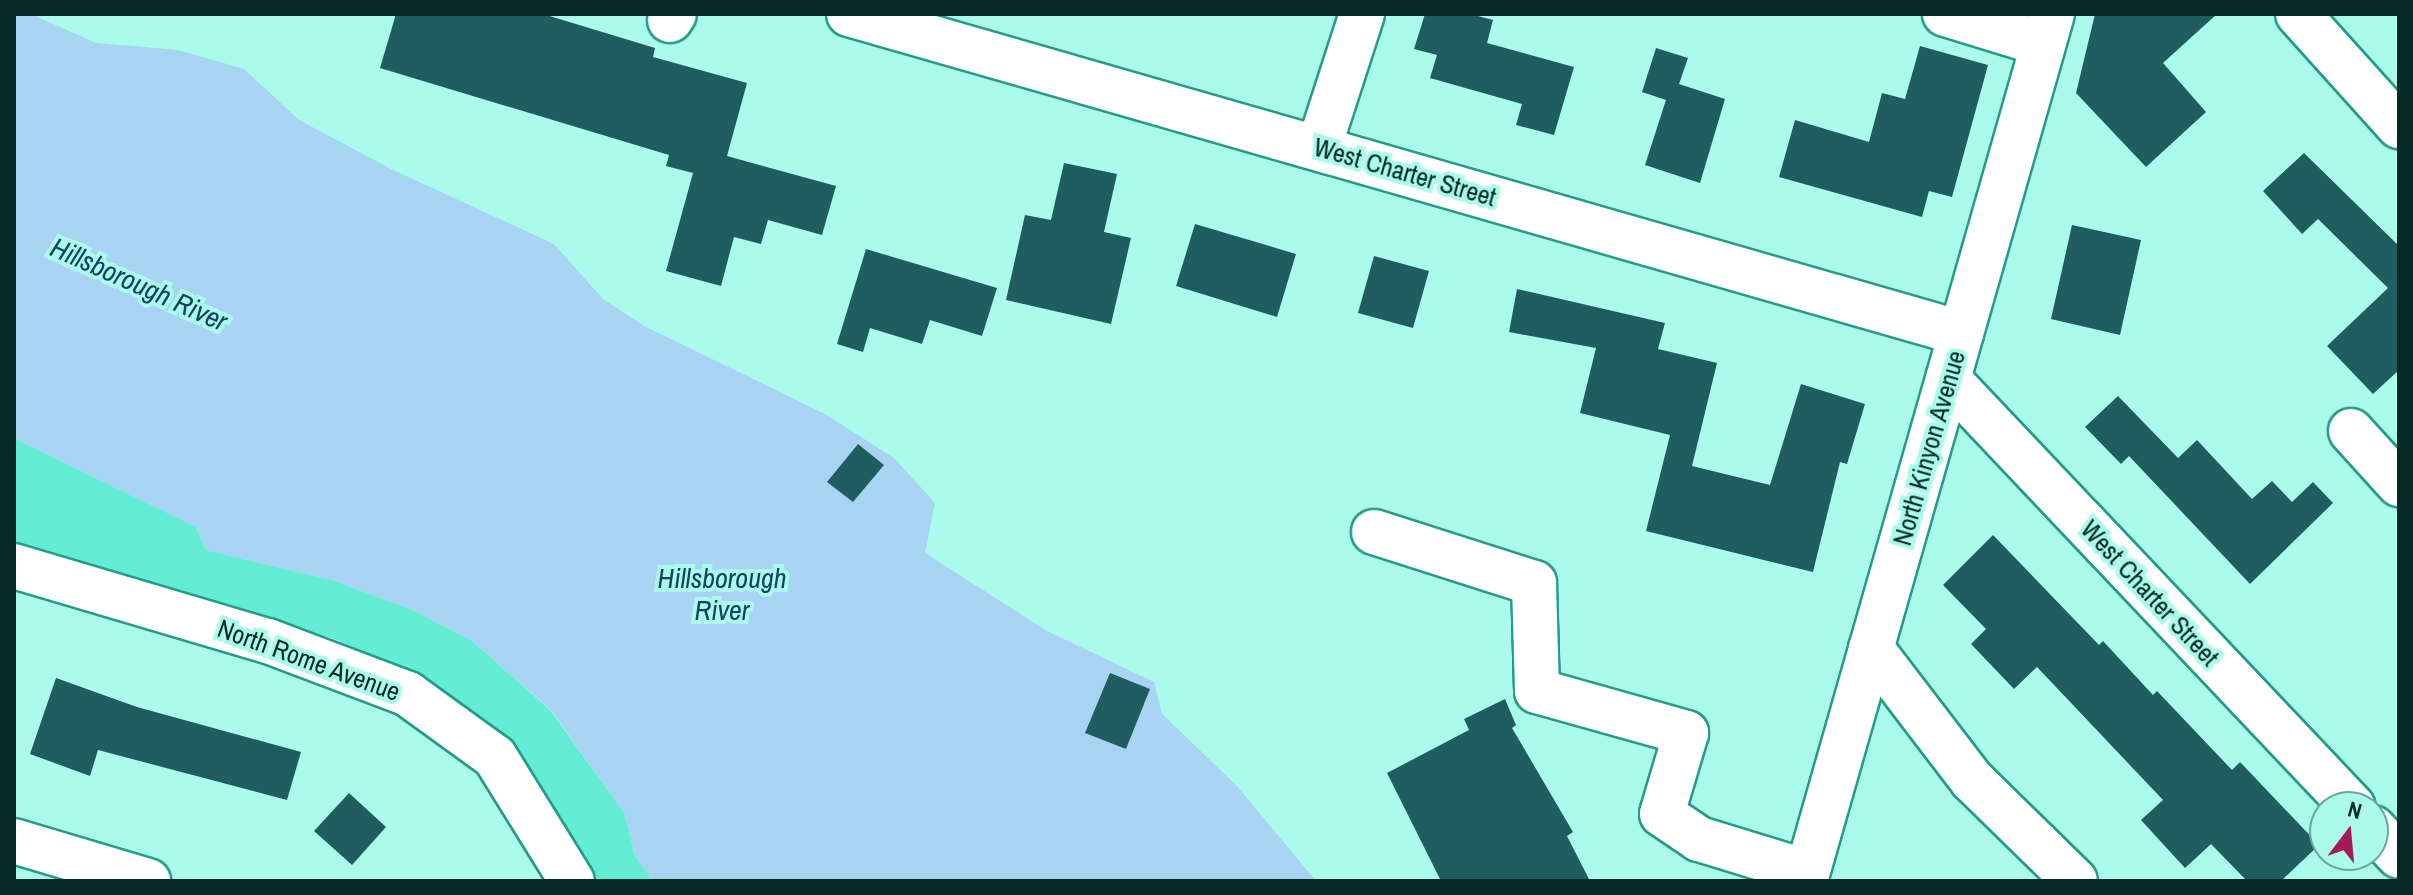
<!DOCTYPE html>
<html>
<head>
<meta charset="utf-8">
<style>
  body { margin:0 }
  #map { position:relative; width:2413px; height:895px; overflow:hidden; background:#aafbeb; font-family:"Archivo Narrow",sans-serif }
  div>[style] { position:absolute }
  [style*='--x'] { left:calc(var(--x)*1px); top:calc(var(--y)*1px); width:calc(var(--w)*1px); rotate:calc(var(--a)*1deg) }
  .green>* { inset:0; background:#63edd5 }
  .water>* { inset:0; background:#a9d3f2 }
  .building>* { inset:0; background:#1f5d60 }
  .roads { filter:drop-shadow(2px 0 #259b89) drop-shadow(-2px 0 #259b89) drop-shadow(0 2px #259b89) drop-shadow(0 -2px #259b89) }
  .minor>* { height:44px; margin:-22px; padding:0 22px; transform-origin:22px; border-radius:22px; background:#fff }
  span { translate:-50% -50%; white-space:nowrap; text-align:center; line-height:1.15; -webkit-text-stroke:8px #aafbeb; paint-order:stroke }
  .street-label { font-size:26px; color:#052924 }
  .water-label { font-size:28px; color:#104361; font-style:italic }
  .frame { position:absolute; inset:0; border:16px solid #052924; pointer-events:none }
  .north { position:absolute; left:2309px; top:791px; width:80px; height:80px; box-sizing:border-box; background:#aafbeb; border:2px solid #68a79b; border-radius:50%; rotate:16deg; font-size:22px; font-weight:700; line-height:32px; text-align:center; color:#052924 }
  .north::after { content:''; display:block; margin:auto; width:28px; height:36px; background:#a71a5a; clip-path:polygon(50% 0,100% 100%,50% 72%,0 100%) }
</style>
</head>
<body>
<div id="map">
  <div class="green">
    <div style="clip-path:polygon(14px 438px,196px 527px,206px 550px,335px 581px,415px 611px,472px 641px,550px 710px,625px 814px,635px 856px,653px 881px,594px 881px,580px 849px,528px 770px,405px 672px,335px 639px,14px 546px)"></div>
  </div>
  <div class="water">
    <div style="clip-path:polygon(14px 14px,31px 14px,96px 43px,178px 50px,244px 69px,299px 120px,391px 169px,554px 244px,603px 299px,644px 326px,825px 414px,894px 458px,935px 503px,925px 553px,1047px 631px,1154px 682px,1162px 714px,1236px 785px,1316px 881px,653px 881px,635px 856px,625px 814px,551px 710px,472px 641px,415px 611px,335px 581px,206px 550px,196px 527px,14px 438px)"></div>
  </div>
  <div class="building">
    <div style="clip-path:polygon(396px 14px,543px 14px,655px 48px,653px 57px,747px 83px,727px 156px,836px 186px,822px 235px,768px 220px,761px 244px,734px 237px,721px 286px,666px 271px,693px 173px,666px 166px,669px 155px,380px 68px)"></div>
    <div style="clip-path:polygon(1425px 14px,1470px 14px,1493px 20px,1487px 43px,1574px 67px,1554px 135px,1516px 125px,1522px 104px,1430px 78px,1437px 55px,1414px 49px)"></div>
    <div style="clip-path:polygon(2095px 14px,2217px 14px,2163px 63px,2206px 112px,2146px 167px,2076px 93px)"></div>
    <div style="clip-path:polygon(1920px 46px,1988px 65px,1952px 197px,1929px 191px,1922px 217px,1779px 177px,1795px 120px,1869px 142px,1882px 93px,1905px 99px)"></div>
    <div style="clip-path:polygon(1656px 48px,1688px 58px,1679px 84px,1725px 99px,1700px 183px,1645px 165px,1666px 100px,1642px 92px)"></div>
    <div style="clip-path:polygon(2304px 153px,2399px 246px,2399px 370px,2373px 394px,2327px 346px,2388px 288px,2318px 219px,2302px 234px,2263px 191px)"></div>
    <div style="clip-path:polygon(1064px 163px,1117px 174px,1104px 232px,1131px 238px,1111px 324px,1006px 300px,1025px 215px,1051px 220px)"></div>
    <div style="clip-path:polygon(1195px 224px,1296px 254px,1277px 317px,1176px 286px)"></div>
    <div style="clip-path:polygon(2072px 225px,2141px 240px,2120px 335px,2051px 319px)"></div>
    <div style="clip-path:polygon(866px 249px,997px 288px,982px 336px,930px 320px,922px 344px,870px 328px,863px 352px,837px 344px)"></div>
    <div style="clip-path:polygon(1374px 256px,1429px 271px,1413px 328px,1358px 313px)"></div>
    <div style="clip-path:polygon(1517px 289px,1665px 323px,1658px 349px,1717px 363px,1692px 466px,1770px 485px,1801px 384px,1865px 404px,1847px 464px,1840px 462px,1813px 572px,1646px 531px,1670px 435px,1580px 413px,1596px 348px,1509px 332px)"></div>
    <div style="clip-path:polygon(2118px 396px,2178px 458px,2197px 440px,2252px 499px,2272px 481px,2292px 502px,2313px 482px,2333px 503px,2250px 584px,2129px 456px,2121px 464px,2085px 427px)"></div>
    <div style="clip-path:polygon(858px 444px,884px 465px,853px 502px,827px 482px)"></div>
    <div style="clip-path:polygon(1993px 535px,2099px 645px,2103px 641px,2153px 695px,2157px 691px,2232px 770px,2240px 762px,2319px 845px,2281px 881px,2247px 881px,2211px 844px,2185px 868px,2141px 820px,2163px 800px,2037px 667px,2014px 689px,1971px 644px,1986px 629px,1943px 585px)"></div>
    <div style="clip-path:polygon(1110px 673px,1150px 689px,1126px 749px,1085px 733px)"></div>
    <div style="clip-path:polygon(56px 678px,137px 707px,301px 752px,287px 800px,98px 750px,90px 776px,30px 754px)"></div>
    <div style="clip-path:polygon(1505px 699px,1516px 725px,1512px 728px,1573px 832px,1567px 836px,1590px 881px,1441px 881px,1387px 773px,1469px 730px,1464px 719px)"></div>
    <div style="clip-path:polygon(349px 793px,386px 827px,352px 865px,314px 831px)"></div>
  </div>
  <div class="roads">
    <div class="minor">
      <div style="--x:849;--y:14;--w:1157;--a:16.01"></div>
      <div style="--x:1945;--y:14;--w:102;--a:17"></div>
      <div style="--x:2298;--y:14;--w:151;--a:48"></div>
      <div style="--x:670;--y:20;--w:7;--a:-56"></div>
      <div style="--x:1319;--y:147;--w:140;--a:-72.1"></div>
      <div style="--x:1948;--y:379;--w:589;--a:46.58"></div>
      <div style="--x:2351;--y:431;--w:72;--a:47.8"></div>
      <div style="--x:1374;--y:532;--w:168;--a:17.7"></div>
      <div style="--x:1534;--y:583;--w:108;--a:88.4"></div>
      <div style="--x:1537;--y:691;--w:155;--a:15.7"></div>
      <div style="--x:1686;--y:733;--w:84;--a:106.5"></div>
      <div style="--x:1662;--y:814;--w:45;--a:34"></div>
      <div style="--x:1699;--y:839;--w:113;--a:17"></div>
      <div style="--x:14;--y:566;--w:265;--a:16.5"></div>
      <div style="--x:268;--y:641;--w:150;--a:20.7"></div>
      <div style="--x:408;--y:694;--w:107;--a:35.9"></div>
      <div style="--x:495;--y:757;--w:146;--a:58.2"></div>
      <div style="--x:1871;--y:648;--w:166;--a:52.6"></div>
      <div style="--x:1972;--y:780;--w:144;--a:44.4"></div>
      <div style="--x:2373;--y:828;--w:38;--a:47"></div>
      <div style="--x:14;--y:841;--w:140;--a:16.6"></div>
      <div style="--x:1805;--y:881;--w:901;--a:-74.1"></div>
    </div>
  </div>
  <div class="street-label">
    <span style="left:1405px;top:172px;rotate:16deg">West Charter Street</span>
    <span style="left:1929px;top:448px;rotate:-74deg">North Kinyon Avenue</span>
    <span style="left:2150px;top:593px;rotate:47deg">West Charter Street</span>
    <span style="left:309px;top:660px;rotate:20deg">North Rome Avenue</span>
  </div>
  <div class="water-label">
    <span style="left:139px;top:284px;rotate:24deg">Hillsborough River</span>
    <span style="left:722px;top:594px">Hillsborough<br>River</span>
  </div>
  <div class="frame"></div>
  <div class="north">N</div>
</div>
</body>
</html>
